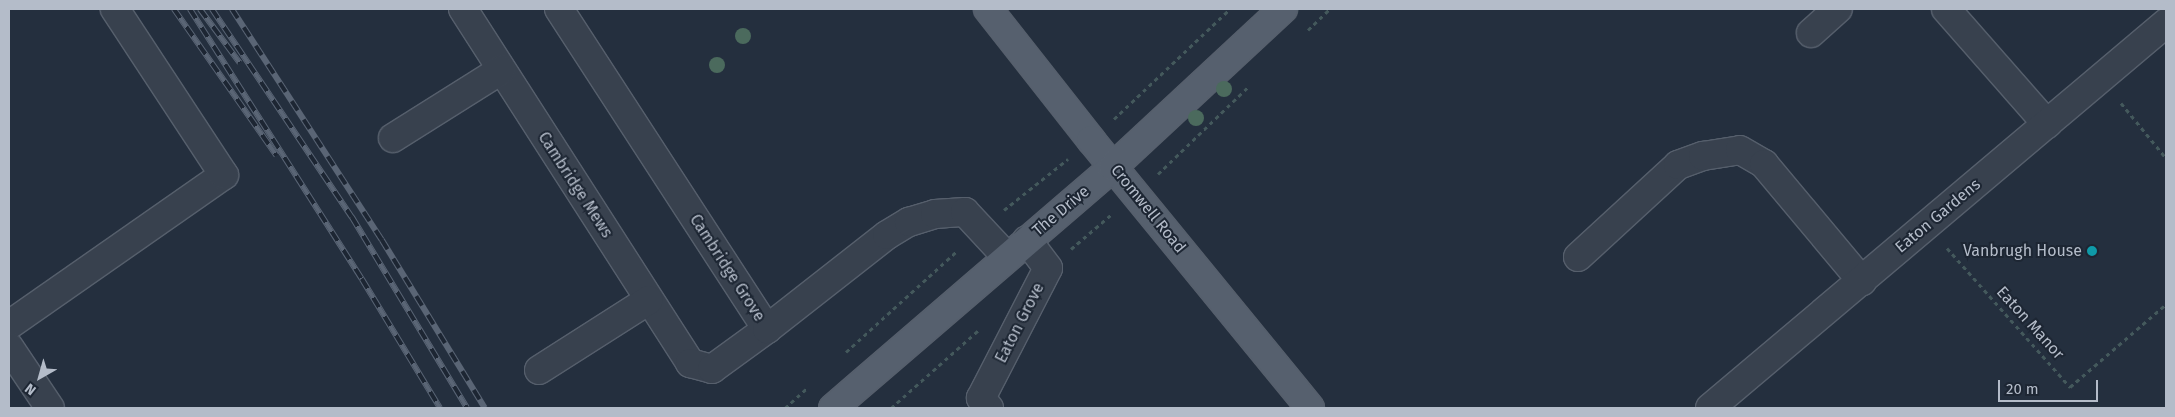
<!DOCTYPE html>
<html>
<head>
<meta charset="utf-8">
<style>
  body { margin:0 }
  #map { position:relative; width:2175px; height:417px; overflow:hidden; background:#242f3e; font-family:"Fira Sans",sans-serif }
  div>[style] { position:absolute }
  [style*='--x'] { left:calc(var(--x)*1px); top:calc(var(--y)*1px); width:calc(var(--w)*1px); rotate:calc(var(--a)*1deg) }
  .path>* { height:3px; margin-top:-1.5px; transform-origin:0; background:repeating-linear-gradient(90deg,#44595c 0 4px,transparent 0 8px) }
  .roads { filter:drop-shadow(1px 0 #565f6c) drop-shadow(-1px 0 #565f6c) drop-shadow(0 1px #565f6c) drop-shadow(0 -1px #565f6c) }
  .minor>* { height:28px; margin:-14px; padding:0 14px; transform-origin:14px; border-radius:14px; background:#38414e }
  .major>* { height:28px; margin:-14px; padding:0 14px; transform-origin:14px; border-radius:14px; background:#56606e }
  .rail>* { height:5.5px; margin-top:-2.75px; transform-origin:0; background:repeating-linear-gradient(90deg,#1d2633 0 11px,#5a6575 0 22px); box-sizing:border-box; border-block:1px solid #5a6575 }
  .trees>* { width:16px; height:16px; margin:-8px; border-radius:50%; background:#4b6a5d }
  .dots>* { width:14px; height:14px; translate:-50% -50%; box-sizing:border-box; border:2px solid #1d2633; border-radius:50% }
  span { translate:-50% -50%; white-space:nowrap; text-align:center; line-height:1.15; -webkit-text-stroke:4px #1d2633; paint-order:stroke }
  .street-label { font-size:16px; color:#b4bcc9 }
  .poi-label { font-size:16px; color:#b4bcc9 }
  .right { translate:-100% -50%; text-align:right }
  .frame { position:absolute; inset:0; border:10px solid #b4bcc9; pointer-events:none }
  .north { position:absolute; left:15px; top:352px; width:50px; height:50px; -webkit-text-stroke:4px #1d2633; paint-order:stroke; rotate:218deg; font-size:14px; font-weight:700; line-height:20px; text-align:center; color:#b4bcc9 }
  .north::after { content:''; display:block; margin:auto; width:18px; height:22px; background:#b4bcc9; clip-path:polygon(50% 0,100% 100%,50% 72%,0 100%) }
  .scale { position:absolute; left:1998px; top:380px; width:100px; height:22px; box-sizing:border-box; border:2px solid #b4bcc9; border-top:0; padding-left:6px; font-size:15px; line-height:18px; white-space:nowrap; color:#b4bcc9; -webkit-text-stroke:4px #1d2633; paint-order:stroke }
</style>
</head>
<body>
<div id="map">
  <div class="path">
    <div style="--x:1308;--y:30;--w:30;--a:-44"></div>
    <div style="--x:2121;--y:103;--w:71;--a:50.7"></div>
    <div style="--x:1114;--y:119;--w:160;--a:-43.5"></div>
    <div style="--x:1158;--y:174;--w:127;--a:-44"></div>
    <div style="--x:1004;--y:210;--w:82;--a:-38.6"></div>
    <div style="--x:1947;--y:248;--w:186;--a:48.5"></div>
    <div style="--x:2070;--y:387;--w:127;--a:-40.8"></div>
    <div style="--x:1071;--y:249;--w:54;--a:-40.5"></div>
    <div style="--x:846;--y:352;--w:151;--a:-42.3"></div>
    <div style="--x:785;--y:408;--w:30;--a:-42"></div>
    <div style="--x:891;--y:408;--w:119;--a:-41.6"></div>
  </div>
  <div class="roads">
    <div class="minor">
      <div style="--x:463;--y:9;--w:421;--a:57.3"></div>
      <div style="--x:690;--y:363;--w:23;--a:15"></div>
      <div style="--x:712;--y:369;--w:68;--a:-36"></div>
      <div style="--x:559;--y:9;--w:382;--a:57"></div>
      <div style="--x:767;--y:329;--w:152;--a:-38.1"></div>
      <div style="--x:887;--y:235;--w:26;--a:-31"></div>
      <div style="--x:909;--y:222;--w:27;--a:-17"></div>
      <div style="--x:935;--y:214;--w:30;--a:-4"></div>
      <div style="--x:965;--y:212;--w:60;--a:47"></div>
      <div style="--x:1946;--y:9;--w:153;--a:48.7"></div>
      <div style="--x:1811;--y:33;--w:36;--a:-42"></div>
      <div style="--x:393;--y:138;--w:128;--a:-32.2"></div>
      <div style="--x:1578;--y:257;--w:136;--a:-42.6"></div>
      <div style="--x:1678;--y:165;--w:27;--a:-20"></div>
      <div style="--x:1703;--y:156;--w:37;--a:-9"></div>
      <div style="--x:1740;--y:150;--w:28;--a:30"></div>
      <div style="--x:1764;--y:164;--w:153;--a:50.1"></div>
      <div style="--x:9;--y:325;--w:262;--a:-34.9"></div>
      <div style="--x:224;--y:175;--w:199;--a:-123.3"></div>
      <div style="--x:9;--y:347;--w:73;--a:56.1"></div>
      <div style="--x:539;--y:370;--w:130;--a:-32.5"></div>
      <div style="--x:989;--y:408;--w:13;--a:-129"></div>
      <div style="--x:981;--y:398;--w:146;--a:-62.7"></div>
      <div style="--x:1048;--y:268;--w:35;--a:-127"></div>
      <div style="--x:1710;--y:408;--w:597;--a:-40.17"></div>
    </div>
    <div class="major">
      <div style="--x:988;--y:9;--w:167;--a:51.8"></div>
      <div style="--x:1091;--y:140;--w:346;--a:50.7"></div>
      <div style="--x:833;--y:408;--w:369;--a:-40.7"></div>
      <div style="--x:1113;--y:167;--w:232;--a:-42.9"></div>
    </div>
  </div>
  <div class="rail">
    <div style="--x:174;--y:9;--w:179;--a:55"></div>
    <div style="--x:190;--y:9;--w:320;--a:57.5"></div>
    <div style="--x:362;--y:279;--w:151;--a:58.8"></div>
    <div style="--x:200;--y:9;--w:67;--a:53.5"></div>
    <div style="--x:212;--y:9;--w:251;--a:56.1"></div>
    <div style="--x:352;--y:217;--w:223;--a:58.9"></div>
    <div style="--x:232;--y:9;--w:275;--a:57"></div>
    <div style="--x:382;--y:240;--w:197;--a:58.5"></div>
  </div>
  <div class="trees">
    <div style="left:743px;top:36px"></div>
    <div style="left:717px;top:65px"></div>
    <div style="left:1224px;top:89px"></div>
    <div style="left:1196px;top:118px"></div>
  </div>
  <div class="dots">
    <div style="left:2092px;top:251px;background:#0f9aa8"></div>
  </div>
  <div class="street-label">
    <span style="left:575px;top:185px;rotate:57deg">Cambridge Mews</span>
    <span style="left:1148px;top:209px;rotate:51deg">Cromwell Road</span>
    <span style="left:1061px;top:211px;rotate:-40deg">The Drive</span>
    <span style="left:1938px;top:216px;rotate:-40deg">Eaton Gardens</span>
    <span style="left:727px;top:268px;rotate:57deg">Cambridge Grove</span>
    <span style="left:1020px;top:323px;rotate:-63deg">Eaton Grove</span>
    <span style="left:2030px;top:323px;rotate:48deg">Eaton Manor</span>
  </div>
  <div class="poi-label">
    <span class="right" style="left:2082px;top:251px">Vanbrugh House</span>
  </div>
  <div class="frame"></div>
  <div class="north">N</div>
  <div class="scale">20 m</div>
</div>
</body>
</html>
